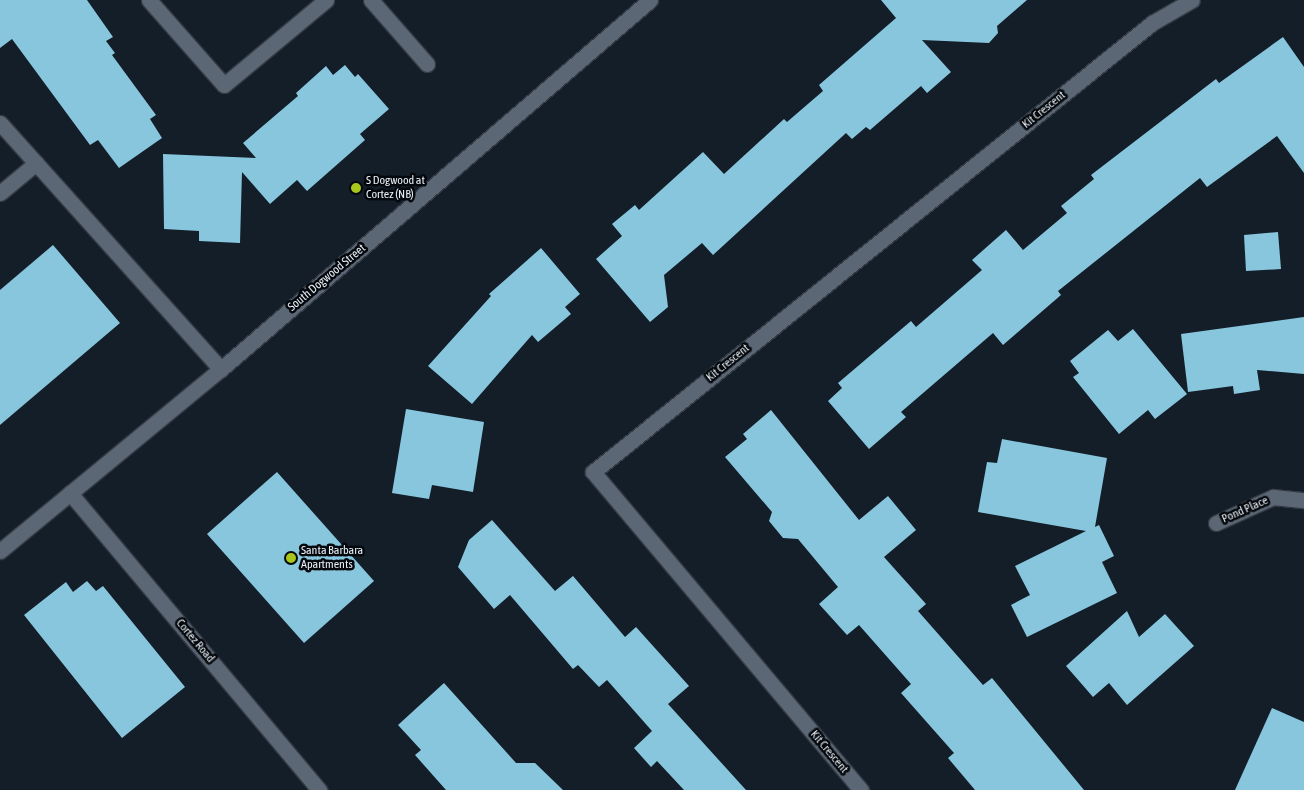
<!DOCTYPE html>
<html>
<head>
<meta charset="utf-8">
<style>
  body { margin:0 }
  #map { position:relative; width:1304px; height:790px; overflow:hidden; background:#131e29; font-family:"Asap Condensed",sans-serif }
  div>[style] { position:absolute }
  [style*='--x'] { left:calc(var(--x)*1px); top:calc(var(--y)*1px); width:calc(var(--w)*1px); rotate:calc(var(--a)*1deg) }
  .building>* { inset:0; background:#88c6de }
  .roads { filter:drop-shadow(1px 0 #343b44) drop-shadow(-1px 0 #343b44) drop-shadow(0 1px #343b44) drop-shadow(0 -1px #343b44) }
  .service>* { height:15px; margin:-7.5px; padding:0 7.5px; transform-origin:7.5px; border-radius:7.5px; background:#5b6775 }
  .minor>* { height:15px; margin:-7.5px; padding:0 7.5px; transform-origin:7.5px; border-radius:7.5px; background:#5b6775 }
  .secondary>* { height:15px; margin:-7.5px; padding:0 7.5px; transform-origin:7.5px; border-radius:7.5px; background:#5b6775 }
  .dots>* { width:14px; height:14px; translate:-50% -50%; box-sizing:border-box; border:2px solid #04080c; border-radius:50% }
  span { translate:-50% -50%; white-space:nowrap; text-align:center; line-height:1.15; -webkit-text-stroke:5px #04080c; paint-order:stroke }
  .street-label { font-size:12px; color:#e6eef6 }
  .poi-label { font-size:12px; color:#e6eef6 }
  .left { translate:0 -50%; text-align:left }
</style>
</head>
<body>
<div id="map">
  <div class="building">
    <div style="clip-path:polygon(0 0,87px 0,113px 37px,106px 41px,115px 53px,112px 55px,156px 115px,150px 119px,162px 138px,119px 168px,98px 140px,90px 145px,12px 39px,0 48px)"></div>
    <div style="clip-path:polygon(881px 0,1027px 0,997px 26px,998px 33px,989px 43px,922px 40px,951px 72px,927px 93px,921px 86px,870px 130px,866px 127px,852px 139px,846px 133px,713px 255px,702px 243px,664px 275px,668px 307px,650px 322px,596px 259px,622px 236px,612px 224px,635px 205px,639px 210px,703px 152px,724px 174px,784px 119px,787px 122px,823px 91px,819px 85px,896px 18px)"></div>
    <div style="clip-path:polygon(1283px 37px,1304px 67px,1304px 173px,1277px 136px,1207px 187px,1200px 178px,1058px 291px,1061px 295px,1003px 345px,993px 333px,901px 412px,906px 417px,869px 449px,828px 401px,842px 388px,838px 383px,911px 321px,916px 327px,982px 270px,972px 260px,1006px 230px,1023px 250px,1067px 213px,1061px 206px,1094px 179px,1091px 175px,1216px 79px,1219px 83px)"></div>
    <div style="clip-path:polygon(345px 65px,355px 77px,358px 74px,389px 109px,360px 134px,365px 140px,307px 191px,297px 180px,270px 204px,242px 172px,240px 243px,199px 241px,199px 231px,164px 229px,163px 154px,256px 158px,243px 143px,298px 96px,296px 93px,326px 66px,333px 75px)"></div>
    <div style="clip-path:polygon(1278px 232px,1281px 269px,1246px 271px,1244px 235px)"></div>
    <div style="clip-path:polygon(53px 245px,120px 323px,0 425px,0 290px)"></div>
    <div style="clip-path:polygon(541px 248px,580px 294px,565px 307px,571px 314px,538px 342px,532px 335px,472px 404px,428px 366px,491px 296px,489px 294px)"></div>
    <div style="clip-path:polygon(1304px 317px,1304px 374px,1257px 370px,1260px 390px,1234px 394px,1233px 386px,1188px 392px,1181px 334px)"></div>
    <div style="clip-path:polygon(1133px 329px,1187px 394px,1155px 419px,1148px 410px,1119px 434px,1073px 377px,1079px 373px,1070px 361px,1108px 330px,1118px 341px)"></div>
    <div style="clip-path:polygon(406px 409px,484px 422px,473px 492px,432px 485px,429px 499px,392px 493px)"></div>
    <div style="clip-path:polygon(771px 410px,859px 520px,888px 496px,916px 530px,884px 557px,926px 604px,918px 611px,983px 685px,992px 678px,1084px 790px,975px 790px,948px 758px,954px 753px,901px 693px,911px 684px,859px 625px,847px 635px,819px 604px,838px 587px,798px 539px,783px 538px,769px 521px,772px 512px,725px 457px,747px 439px,743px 434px)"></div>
    <div style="clip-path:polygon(1002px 439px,1107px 458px,1095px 527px,1099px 525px,1114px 556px,1102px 562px,1117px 593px,1027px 637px,1011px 605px,1030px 595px,1015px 566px,1086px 531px,978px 512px,987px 462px,997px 463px)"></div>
    <div style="clip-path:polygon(277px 472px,374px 581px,304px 643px,207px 534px)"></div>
    <div style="clip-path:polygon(492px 520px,555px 591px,573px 576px,625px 637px,636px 627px,689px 686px,668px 704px,746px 790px,684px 790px,657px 761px,651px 767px,634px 748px,652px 731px,607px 680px,599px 687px,578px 665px,573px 669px,510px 595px,494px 609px,458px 567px,469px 540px)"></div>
    <div style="clip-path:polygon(87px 581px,96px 591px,103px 586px,185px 687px,122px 738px,24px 615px,66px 582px,73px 592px)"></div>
    <div style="clip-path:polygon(1127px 611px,1139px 637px,1165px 614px,1194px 646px,1127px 705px,1109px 683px,1093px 697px,1066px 666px)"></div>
    <div style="clip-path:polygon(444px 683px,516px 763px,535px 763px,563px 790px,446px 790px,415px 755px,421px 750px,398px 725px)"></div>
    <div style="clip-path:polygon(1272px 708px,1304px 722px,1304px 790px,1235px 790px)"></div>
  </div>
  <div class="roads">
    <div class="service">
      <div style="--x:149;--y:0;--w:113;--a:48.6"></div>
      <div style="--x:224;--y:85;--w:133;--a:-39.8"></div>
      <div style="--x:371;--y:0;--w:85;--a:48.8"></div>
      <div style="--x:0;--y:123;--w:331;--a:48.1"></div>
      <div style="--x:0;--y:193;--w:47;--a:-39.8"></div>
    </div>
    <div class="minor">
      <div style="--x:70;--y:493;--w:388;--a:50"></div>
      <div style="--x:1216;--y:523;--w:63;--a:-24.5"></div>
      <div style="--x:1273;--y:497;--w:31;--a:6"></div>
      <div style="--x:861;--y:790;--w:416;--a:-130.1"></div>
      <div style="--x:593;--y:472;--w:717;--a:-38.77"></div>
      <div style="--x:1152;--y:23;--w:46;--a:-29.9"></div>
    </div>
    <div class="secondary">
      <div style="--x:0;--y:551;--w:286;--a:-39.5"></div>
      <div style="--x:221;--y:369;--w:566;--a:-40.7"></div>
    </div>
  </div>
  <div class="dots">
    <div style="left:356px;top:188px;background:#a8c71c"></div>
    <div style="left:291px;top:558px;background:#a8c71c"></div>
  </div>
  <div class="street-label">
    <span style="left:1044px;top:110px;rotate:-39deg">Kit Crescent</span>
    <span style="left:327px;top:278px;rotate:-40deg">South Dogwood Street</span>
    <span style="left:728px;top:363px;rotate:-39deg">Kit Crescent</span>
    <span style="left:1245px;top:510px;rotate:-24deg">Pond Place</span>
    <span style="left:195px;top:641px;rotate:50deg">Cortez Road</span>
    <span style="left:829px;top:752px;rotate:50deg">Kit Crescent</span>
  </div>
  <div class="poi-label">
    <span class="left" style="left:366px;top:188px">S Dogwood at<br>Cortez (NB)</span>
    <span class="left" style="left:301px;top:558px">Santa Barbara<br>Apartments</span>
  </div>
</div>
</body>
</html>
